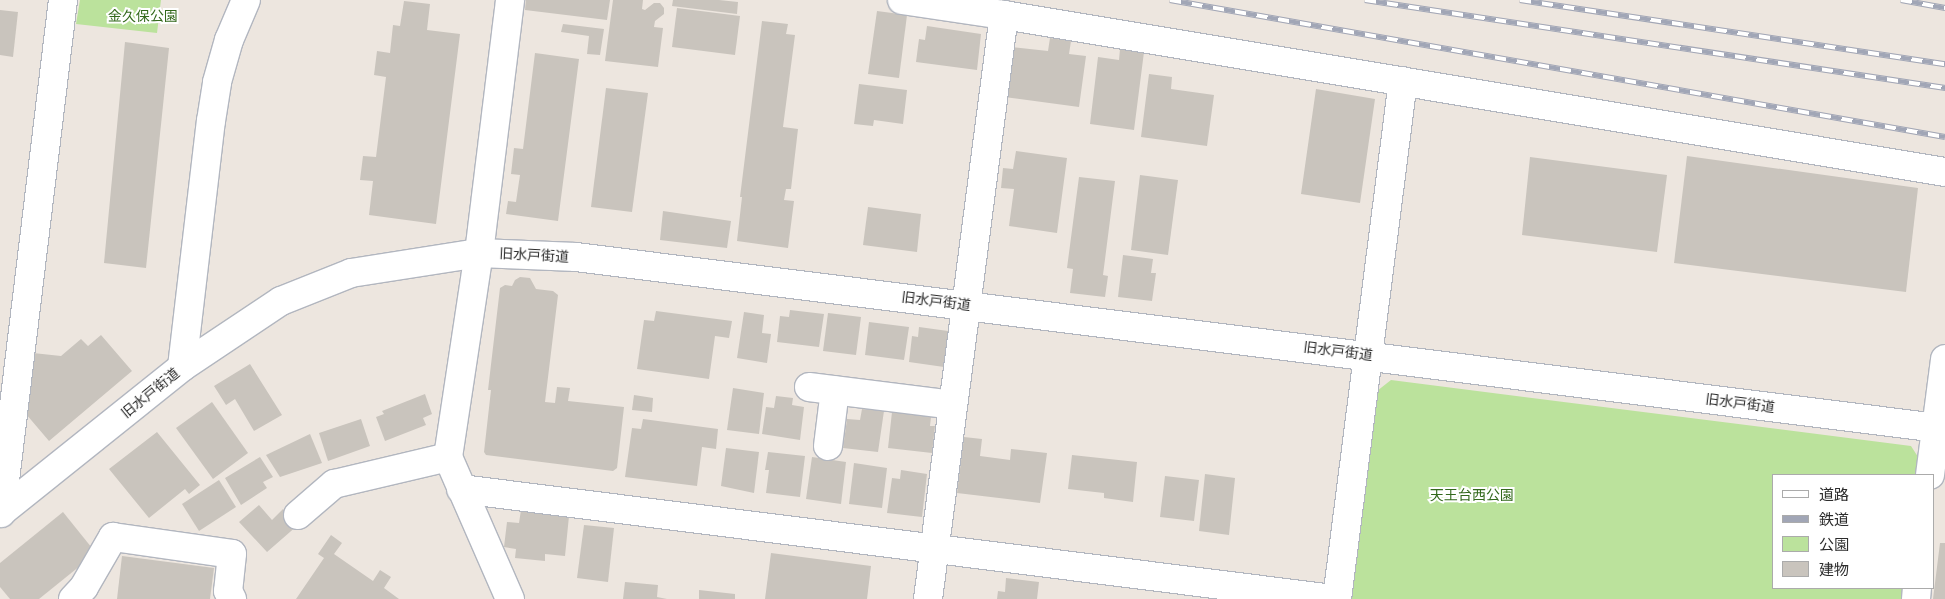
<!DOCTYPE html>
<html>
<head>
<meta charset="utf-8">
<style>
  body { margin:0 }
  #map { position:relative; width:1945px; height:599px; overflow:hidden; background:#ede6df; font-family:"Asap Condensed","Noto Sans JP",sans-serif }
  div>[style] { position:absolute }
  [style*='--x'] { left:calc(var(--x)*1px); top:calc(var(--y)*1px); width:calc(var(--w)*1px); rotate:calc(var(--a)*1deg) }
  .green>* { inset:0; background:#bbe29c }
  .building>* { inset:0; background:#c9c4bd }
  .roads { filter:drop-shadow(1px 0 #b2b6bf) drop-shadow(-1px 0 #b2b6bf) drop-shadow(0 1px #b2b6bf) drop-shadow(0 -1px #b2b6bf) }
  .minor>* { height:28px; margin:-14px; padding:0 14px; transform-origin:14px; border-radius:14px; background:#fff }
  .tertiary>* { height:28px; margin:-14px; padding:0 14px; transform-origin:14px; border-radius:14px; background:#fff }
  .rail>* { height:5.5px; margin-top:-2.75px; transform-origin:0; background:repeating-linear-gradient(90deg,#fff 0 11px,#a1a6b6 0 22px); box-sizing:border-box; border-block:1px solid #a1a6b6 }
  span { translate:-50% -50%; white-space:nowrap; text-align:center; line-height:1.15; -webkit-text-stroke:4px #fff; paint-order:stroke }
  .park-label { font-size:14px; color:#33691c }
  .street-label { font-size:14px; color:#2c2c2c }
  .legend { position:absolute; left:1772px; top:474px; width:162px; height:115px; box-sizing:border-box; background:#fff; border:1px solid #ababab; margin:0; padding:6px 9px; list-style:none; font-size:15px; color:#2c2c2c }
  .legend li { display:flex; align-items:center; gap:10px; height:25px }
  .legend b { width:25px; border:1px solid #ababab }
</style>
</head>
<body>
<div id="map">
  <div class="green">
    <div style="clip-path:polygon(80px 0,161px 0,157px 33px,76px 24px)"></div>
    <div style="clip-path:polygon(1391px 380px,1911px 446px,1920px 460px,1918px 475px,1774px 475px,1774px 588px,1903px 588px,1902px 599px,1351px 599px,1377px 391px)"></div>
  </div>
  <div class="building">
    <div style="clip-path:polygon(526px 0,610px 0,607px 20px,525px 10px)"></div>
    <div style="clip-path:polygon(613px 0,643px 0,642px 9px,645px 10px,654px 3px,660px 3px,664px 8px,664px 14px,655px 21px,654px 27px,663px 28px,658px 67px,605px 61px)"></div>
    <div style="clip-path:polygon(673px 0,719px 0,738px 2px,737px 14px,672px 6px)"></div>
    <div style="clip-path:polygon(404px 1px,430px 4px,427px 30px,460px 34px,436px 224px,369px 215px,373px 181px,360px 180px,363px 156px,376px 157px,386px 77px,374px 75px,377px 51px,390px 53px,393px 25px,400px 26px)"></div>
    <div style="clip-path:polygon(677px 8px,740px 16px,735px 55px,672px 47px)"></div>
    <div style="clip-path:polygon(0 10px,18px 12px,13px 57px,0 55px)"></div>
    <div style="clip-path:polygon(877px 11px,907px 15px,899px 78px,868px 74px)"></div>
    <div style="clip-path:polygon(762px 21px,788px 24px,786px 34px,795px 35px,783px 127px,798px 129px,791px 189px,786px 189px,784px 200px,794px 201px,788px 248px,737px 241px,742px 197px,740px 197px)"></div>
    <div style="clip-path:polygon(563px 24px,604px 29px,600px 55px,587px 54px,589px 36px,561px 32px)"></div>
    <div style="clip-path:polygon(927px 26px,981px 34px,977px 70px,916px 62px,919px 39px,925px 40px)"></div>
    <div style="clip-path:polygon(1050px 38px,1071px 41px,1069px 54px,1086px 56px,1079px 107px,1004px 97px,1011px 47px,1048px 51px)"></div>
    <div style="clip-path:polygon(125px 42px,169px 48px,146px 268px,104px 263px)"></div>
    <div style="clip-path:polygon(1120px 49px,1144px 52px,1134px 130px,1090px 124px,1098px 57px,1119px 60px)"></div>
    <div style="clip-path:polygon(535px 53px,579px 59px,558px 221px,506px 214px,508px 201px,516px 202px,520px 175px,511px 174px,514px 148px,523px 149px)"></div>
    <div style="clip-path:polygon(1149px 74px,1172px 77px,1171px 89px,1214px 95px,1207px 146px,1141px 137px)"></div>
    <div style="clip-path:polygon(859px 84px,907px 90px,903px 124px,874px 120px,873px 126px,854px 124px)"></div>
    <div style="clip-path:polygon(606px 88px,648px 93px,632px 212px,591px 207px)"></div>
    <div style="clip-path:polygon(1316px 89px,1375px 99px,1360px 203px,1301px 194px)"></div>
    <div style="clip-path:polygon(1016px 151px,1067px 158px,1057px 233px,1009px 226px,1014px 189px,1001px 188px,1003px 168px,1013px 169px)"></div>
    <div style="clip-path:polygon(1687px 156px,1918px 188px,1906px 292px,1674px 263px)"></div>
    <div style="clip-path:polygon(1530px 157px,1667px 175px,1657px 252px,1522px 235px)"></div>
    <div style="clip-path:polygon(1140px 175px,1178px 180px,1168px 255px,1131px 250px)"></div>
    <div style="clip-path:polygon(1079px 177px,1115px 181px,1103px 275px,1108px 276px,1105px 297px,1070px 293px,1073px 269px,1067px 268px)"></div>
    <div style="clip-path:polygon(868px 207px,921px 214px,917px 252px,863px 245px)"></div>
    <div style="clip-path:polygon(663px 211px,731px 221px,727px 248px,660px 240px)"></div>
    <div style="clip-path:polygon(1123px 255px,1153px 259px,1151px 273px,1156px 273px,1152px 301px,1118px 297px)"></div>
    <div style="clip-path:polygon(520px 277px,530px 278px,536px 289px,553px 291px,558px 295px,545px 402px,555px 403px,557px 387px,570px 388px,568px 401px,624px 407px,617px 468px,613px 471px,486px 455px,484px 452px,491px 390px,488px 390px,500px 288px,505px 285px,512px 286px,515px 280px)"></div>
    <div style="clip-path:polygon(790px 310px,824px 314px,819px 347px,777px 342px,780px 316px,789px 317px)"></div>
    <div style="clip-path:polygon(656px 311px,732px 321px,729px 338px,715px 336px,709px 379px,637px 369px,644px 320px,654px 321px)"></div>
    <div style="clip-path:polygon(744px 312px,764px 315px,762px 333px,771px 334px,767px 363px,737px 358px)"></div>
    <div style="clip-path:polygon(828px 313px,861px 317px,856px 355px,823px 351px)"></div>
    <div style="clip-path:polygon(869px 322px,909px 327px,904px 360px,865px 355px)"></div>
    <div style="clip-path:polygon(919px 327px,948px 331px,944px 367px,909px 362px,912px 336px,918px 337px)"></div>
    <div style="clip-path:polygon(101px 335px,132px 371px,49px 441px,26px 414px,33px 353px,61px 356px,81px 339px,88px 346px)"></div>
    <div style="clip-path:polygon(250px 364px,282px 415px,254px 431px,235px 399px,226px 405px,214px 386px)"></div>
    <div style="clip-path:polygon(733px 388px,764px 393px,759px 434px,727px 430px)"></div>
    <div style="clip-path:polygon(425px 394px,432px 414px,423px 418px,426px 425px,385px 441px,376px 417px,384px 414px,382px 411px)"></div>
    <div style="clip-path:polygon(634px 395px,653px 398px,652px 412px,632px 410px)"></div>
    <div style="clip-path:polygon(776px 396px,793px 398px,792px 405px,804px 407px,800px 440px,762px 434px,766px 407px,774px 408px)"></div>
    <div style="clip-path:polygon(212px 402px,248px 453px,213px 479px,176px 428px)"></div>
    <div style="clip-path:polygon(862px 409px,884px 411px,878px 452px,843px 448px,847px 419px,860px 420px)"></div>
    <div style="clip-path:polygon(892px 412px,931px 417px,930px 426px,935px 426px,932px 453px,888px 448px)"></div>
    <div style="clip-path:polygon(361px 419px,370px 446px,328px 461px,319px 433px)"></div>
    <div style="clip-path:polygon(643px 419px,718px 429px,716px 449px,702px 447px,697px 486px,625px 477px,632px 428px,641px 429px)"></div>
    <div style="clip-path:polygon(157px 432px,200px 485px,189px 494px,185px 489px,149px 518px,109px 469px)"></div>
    <div style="clip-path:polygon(310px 434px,322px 463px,280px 477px,266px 455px)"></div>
    <div style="clip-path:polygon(964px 437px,982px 439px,980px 456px,1010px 460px,1011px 449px,1047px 453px,1040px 503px,957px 493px)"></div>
    <div style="clip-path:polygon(726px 448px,759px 452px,754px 493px,721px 486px)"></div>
    <div style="clip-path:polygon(768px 452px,805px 456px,800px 497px,766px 493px,769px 470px,765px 470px)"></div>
    <div style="clip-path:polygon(1072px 455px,1137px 462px,1133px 502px,1104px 498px,1104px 493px,1068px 489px)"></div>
    <div style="clip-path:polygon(260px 457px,273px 477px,263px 482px,267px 488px,241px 505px,225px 478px)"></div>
    <div style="clip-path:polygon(812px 457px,846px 462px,841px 504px,806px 499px)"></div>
    <div style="clip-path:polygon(854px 463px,887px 468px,882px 508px,849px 504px)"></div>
    <div style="clip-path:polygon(901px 470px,927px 474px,922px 517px,887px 513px,892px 478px,900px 479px)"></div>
    <div style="clip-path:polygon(1205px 474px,1235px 478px,1229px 535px,1199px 531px)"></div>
    <div style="clip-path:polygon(1165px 476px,1199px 480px,1194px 521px,1160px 517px)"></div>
    <div style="clip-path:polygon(219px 480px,236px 507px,199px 531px,182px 504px)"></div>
    <div style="clip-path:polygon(259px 505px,272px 520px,283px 509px,298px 525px,267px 552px,239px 522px)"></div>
    <div style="clip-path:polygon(521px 510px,569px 516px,565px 556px,545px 554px,545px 561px,515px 558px,516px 549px,504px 547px,507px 522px,519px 523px)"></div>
    <div style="clip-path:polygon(63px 512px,96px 553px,39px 599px,10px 599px,0 587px,0 563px)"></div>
    <div style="clip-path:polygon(584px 525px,614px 528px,608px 582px,577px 578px)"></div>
    <div style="clip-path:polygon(331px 535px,342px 543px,334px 554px,373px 581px,380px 570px,391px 577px,384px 588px,399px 599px,296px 599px,324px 558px,318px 554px)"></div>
    <div style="clip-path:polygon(1940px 543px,1945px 543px,1945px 599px,1933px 599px)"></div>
    <div style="clip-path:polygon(771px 553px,871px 566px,867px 599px,765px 599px)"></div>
    <div style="clip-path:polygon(122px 556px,214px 568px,210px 599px,117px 599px)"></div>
    <div style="clip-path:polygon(1006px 578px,1039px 582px,1037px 599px,997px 599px,998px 591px,1005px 592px)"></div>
    <div style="clip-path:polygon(625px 582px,658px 585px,657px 597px,667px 599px,623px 599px)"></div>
    <div style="clip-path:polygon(699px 590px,735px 594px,735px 599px,699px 599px)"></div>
  </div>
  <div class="roads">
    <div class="minor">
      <div style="--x:902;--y:0;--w:103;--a:8.4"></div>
      <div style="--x:1004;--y:15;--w:954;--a:9.47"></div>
      <div style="--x:809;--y:387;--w:145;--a:7.1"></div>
      <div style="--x:828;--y:446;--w:56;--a:-82.9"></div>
      <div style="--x:1930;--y:475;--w:117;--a:-82.6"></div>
      <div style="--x:461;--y:489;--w:879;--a:7.19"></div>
      <div style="--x:1;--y:513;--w:517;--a:-83.11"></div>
      <div style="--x:298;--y:515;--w:48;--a:-40.7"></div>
      <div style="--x:334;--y:484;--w:117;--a:-13.3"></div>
      <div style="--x:73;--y:599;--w:16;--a:-47"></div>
      <div style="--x:84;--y:587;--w:58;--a:-59.9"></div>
      <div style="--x:113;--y:537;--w:120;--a:8.1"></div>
      <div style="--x:232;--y:554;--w:37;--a:96"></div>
      <div style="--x:228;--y:591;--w:9;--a:63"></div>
      <div style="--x:510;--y:599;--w:155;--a:-113.6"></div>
      <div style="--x:448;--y:457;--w:206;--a:-81.4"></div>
      <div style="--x:479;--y:253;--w:255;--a:-83"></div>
      <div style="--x:928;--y:599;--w:589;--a:-82.59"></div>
      <div style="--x:1337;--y:599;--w:522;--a:-82.74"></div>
      <div style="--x:1916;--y:599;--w:11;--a:-85"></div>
    </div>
    <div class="tertiary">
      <div style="--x:182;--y:367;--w:248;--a:-83.3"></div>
      <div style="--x:211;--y:121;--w:39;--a:-81"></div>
      <div style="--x:217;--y:82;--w:44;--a:-74.1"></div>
      <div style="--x:229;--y:40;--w:43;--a:-67"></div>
      <div style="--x:0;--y:513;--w:233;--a:-38.7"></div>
      <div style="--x:182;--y:367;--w:119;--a:-33.7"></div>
      <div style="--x:281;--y:301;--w:75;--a:-21.8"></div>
      <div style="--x:351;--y:273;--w:130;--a:-8.9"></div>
      <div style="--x:479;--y:253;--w:97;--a:2.4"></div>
      <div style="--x:576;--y:257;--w:1380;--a:7.16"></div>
    </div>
  </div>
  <div class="rail">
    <div style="--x:1170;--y:0;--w:787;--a:10.02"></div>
    <div style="--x:1365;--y:0;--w:587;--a:8.63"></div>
    <div style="--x:1520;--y:0;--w:430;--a:8.6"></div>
    <div style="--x:1901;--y:0;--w:45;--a:10.3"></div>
  </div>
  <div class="park-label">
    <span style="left:143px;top:16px">金久保公園</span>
    <span style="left:1472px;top:495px">天王台西公園</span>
  </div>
  <div class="street-label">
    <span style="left:534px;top:255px;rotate:3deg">旧水戸街道</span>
    <span style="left:936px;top:301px;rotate:7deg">旧水戸街道</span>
    <span style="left:1338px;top:351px;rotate:7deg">旧水戸街道</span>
    <span style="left:150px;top:393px;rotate:-39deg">旧水戸街道</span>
    <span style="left:1740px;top:403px;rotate:7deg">旧水戸街道</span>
  </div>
  <ul class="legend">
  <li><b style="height:6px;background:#fff"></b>道路</li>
  <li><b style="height:6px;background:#a1a6b6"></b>鉄道</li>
  <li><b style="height:14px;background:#bbe29c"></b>公園</li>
  <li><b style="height:14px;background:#c9c4bd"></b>建物</li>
  </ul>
</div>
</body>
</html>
